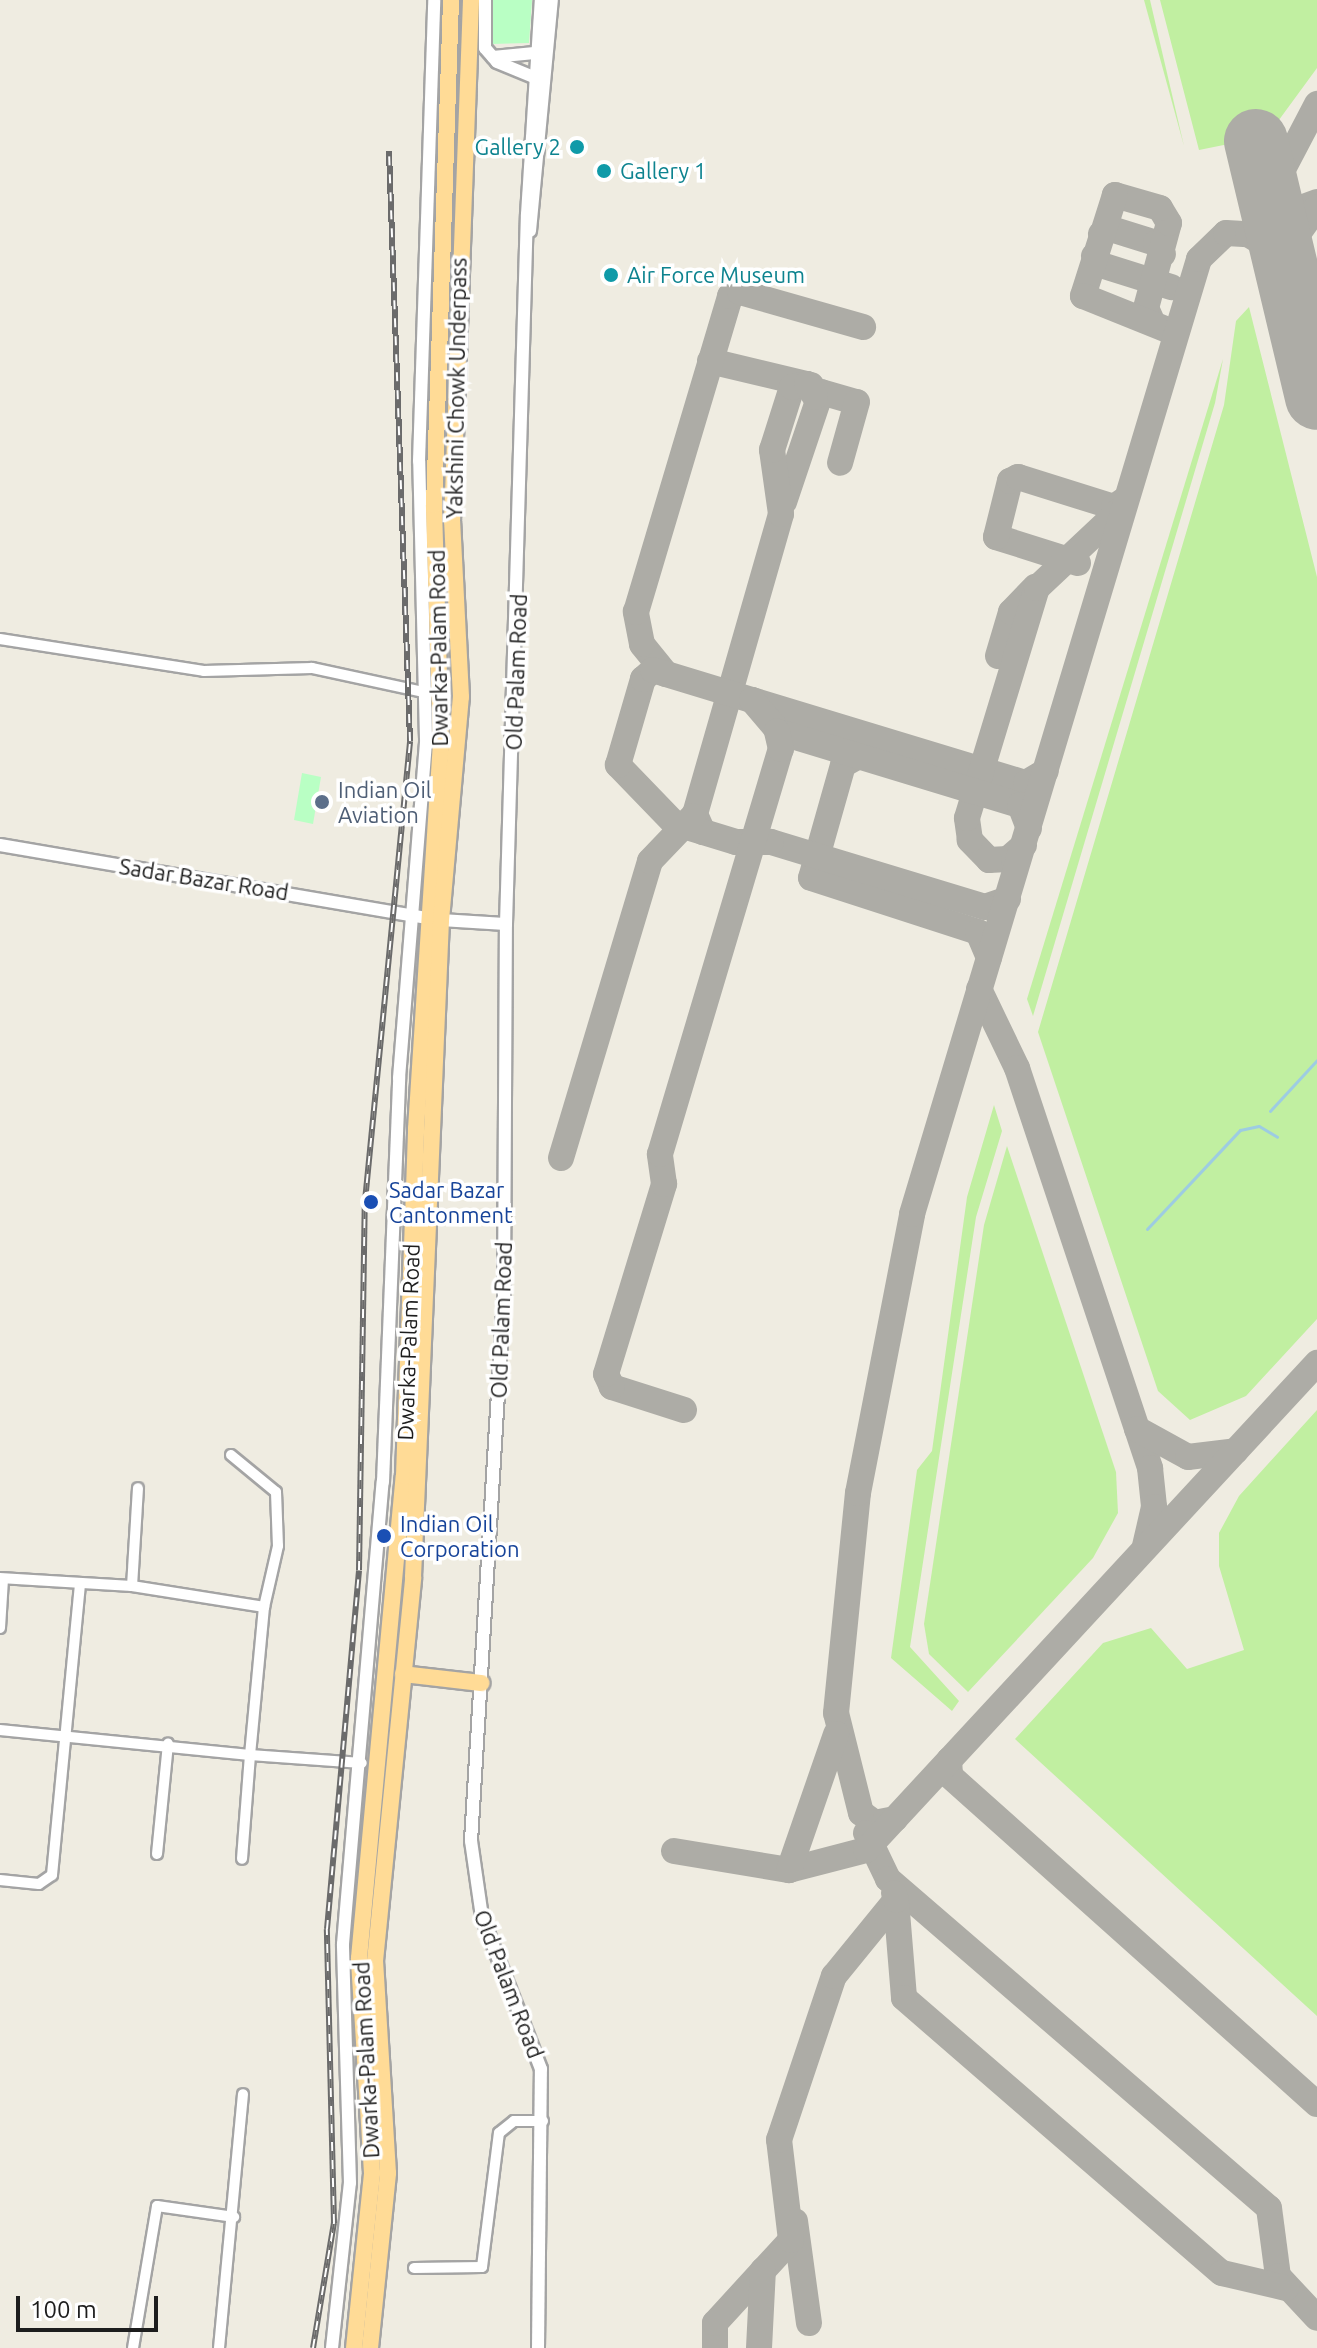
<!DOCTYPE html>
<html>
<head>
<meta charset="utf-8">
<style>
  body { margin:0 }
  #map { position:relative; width:1317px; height:2348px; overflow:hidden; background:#efece1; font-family:Ubuntu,sans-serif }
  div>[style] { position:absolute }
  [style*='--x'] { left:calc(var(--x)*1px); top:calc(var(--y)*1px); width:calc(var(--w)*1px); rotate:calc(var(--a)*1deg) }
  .grass>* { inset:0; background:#c1efa1 }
  .park>* { inset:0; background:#b9ffc4 }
  .stream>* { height:3px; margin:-1.5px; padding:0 1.5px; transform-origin:1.5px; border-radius:1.5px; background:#9dcce2 }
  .taxiway>* { height:26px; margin:-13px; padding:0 13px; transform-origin:13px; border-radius:13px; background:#adaca6 }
  .runway>* { height:64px; margin:-32px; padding:0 32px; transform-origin:32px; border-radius:32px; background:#adaca6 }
  .roads { filter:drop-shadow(2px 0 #a4a4a4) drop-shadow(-2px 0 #a4a4a4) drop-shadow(0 2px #a4a4a4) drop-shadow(0 -2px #a4a4a4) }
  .minor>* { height:10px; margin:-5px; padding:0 5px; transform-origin:5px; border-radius:5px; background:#fff }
  .tertiary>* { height:12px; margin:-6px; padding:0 6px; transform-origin:6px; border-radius:6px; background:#fff }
  .primary>* { height:16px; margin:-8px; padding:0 8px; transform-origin:8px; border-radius:8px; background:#ffdb96 }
  .rail>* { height:6px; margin-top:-3px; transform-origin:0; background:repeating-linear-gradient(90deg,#fff 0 9px,#6b6b6b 0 18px); box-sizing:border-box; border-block:2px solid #6b6b6b }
  .dots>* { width:22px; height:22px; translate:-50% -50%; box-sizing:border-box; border:4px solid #fff; border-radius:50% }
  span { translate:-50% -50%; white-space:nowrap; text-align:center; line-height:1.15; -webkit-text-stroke:7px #fff; paint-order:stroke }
  .culture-label { font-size:22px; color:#0d838f }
  .right { translate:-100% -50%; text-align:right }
  .left { translate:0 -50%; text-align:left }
  .street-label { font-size:22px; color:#1d1d1d }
  .service-label { font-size:22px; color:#4e5e75 }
  .transit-label { font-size:22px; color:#164399 }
  .scale { position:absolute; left:16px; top:2296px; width:142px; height:36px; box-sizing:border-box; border:4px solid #1d1d1d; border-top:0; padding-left:10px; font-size:24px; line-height:28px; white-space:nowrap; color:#1d1d1d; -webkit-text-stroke:6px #fff; paint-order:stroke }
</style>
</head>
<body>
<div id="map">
  <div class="grass">
    <div style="clip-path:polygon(1144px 0,1150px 0,1184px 146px)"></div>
    <div style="clip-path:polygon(1160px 0,1317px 0,1317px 68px,1276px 124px,1278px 134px,1199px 150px)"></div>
    <div style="clip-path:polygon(1249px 307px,1317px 577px,1317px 1319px,1246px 1396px,1190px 1420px,1158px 1391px,1038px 1032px,1224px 405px,1236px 321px)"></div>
    <div style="clip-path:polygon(1223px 359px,1215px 403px,1033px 1016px,1027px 999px)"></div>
    <div style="clip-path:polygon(994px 1105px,1002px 1131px,976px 1217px,910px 1647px,959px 1701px,952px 1711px,891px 1658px,917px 1470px,932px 1451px,967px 1197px)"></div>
    <div style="clip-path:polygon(1007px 1146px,1116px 1472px,1118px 1513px,1093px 1558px,968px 1692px,929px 1654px,924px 1624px,984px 1225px)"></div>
    <div style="clip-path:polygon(1317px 1410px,1317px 2016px,1015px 1739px,1103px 1643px,1151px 1628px,1187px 1669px,1244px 1650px,1219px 1566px,1219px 1533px,1239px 1496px)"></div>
  </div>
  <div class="park">
    <div style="clip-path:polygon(493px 0,532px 0,529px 43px,490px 44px)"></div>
    <div style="clip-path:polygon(302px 773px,321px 777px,313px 824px,294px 820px)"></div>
  </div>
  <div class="stream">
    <div style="--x:1270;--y:1111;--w:69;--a:-47.3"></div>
    <div style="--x:1147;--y:1229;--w:136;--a:-46.8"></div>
    <div style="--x:1240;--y:1130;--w:19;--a:-12"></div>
    <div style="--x:1259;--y:1126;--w:21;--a:31"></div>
  </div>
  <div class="taxiway">
    <div style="--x:1260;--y:223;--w:61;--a:-20.2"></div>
    <div style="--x:1278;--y:231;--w:58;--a:-87"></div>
    <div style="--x:1281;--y:173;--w:78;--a:-62.4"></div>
    <div style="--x:1101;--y:234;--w:11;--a:-27"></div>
    <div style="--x:1111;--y:229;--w:47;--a:17.3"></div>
    <div style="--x:1156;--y:243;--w:13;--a:58"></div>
    <div style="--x:1094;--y:256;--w:9;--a:63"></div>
    <div style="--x:1098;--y:264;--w:77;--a:17.5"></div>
    <div style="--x:1290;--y:280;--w:46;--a:-81.2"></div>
    <div style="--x:1297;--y:235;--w:34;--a:-54"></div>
    <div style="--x:1151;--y:319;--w:12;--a:-114"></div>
    <div style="--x:1146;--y:308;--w:88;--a:-74.9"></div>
    <div style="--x:1169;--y:223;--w:17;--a:-121"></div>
    <div style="--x:1160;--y:208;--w:47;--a:-163.9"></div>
    <div style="--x:1115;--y:195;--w:106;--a:107.6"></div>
    <div style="--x:1083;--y:296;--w:99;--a:21.9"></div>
    <div style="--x:710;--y:361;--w:104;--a:13.4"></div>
    <div style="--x:784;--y:502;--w:116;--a:-71.4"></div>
    <div style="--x:821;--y:392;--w:37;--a:16"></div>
    <div style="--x:857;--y:402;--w:63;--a:105.6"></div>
    <div style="--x:1078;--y:563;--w:86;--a:-162.4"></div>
    <div style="--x:996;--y:537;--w:58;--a:-76"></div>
    <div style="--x:1010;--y:481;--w:9;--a:-27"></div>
    <div style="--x:1018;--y:477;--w:101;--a:17.4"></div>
    <div style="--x:1114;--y:507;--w:11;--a:-34"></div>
    <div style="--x:998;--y:656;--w:46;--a:-73.5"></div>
    <div style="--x:1011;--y:612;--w:35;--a:-46"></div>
    <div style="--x:666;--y:674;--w:38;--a:-129"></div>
    <div style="--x:642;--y:644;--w:33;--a:-101"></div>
    <div style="--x:636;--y:612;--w:330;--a:-73.4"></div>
    <div style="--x:730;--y:296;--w:11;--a:-22"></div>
    <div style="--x:740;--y:292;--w:128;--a:15.9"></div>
    <div style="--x:752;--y:700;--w:286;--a:16.9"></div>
    <div style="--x:1026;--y:783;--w:23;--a:-31"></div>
    <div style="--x:859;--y:756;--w:18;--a:151"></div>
    <div style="--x:843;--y:765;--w:117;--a:105.8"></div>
    <div style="--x:811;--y:878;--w:176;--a:17.9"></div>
    <div style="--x:978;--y:932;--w:28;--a:67"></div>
    <div style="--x:703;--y:832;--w:20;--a:-114"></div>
    <div style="--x:695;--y:814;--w:312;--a:-74"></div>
    <div style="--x:781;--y:514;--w:65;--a:-98"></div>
    <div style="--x:772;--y:450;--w:66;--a:-72.4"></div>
    <div style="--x:792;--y:387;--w:15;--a:-11"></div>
    <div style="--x:807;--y:384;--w:15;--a:58"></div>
    <div style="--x:1024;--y:845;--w:21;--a:139"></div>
    <div style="--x:1008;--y:859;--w:19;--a:177"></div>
    <div style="--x:989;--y:860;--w:28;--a:-134"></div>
    <div style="--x:970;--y:840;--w:22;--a:-98"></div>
    <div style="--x:967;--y:818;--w:240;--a:-73.1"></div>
    <div style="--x:1037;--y:588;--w:112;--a:-43.2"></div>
    <div style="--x:1008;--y:899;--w:24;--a:161"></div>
    <div style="--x:985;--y:907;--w:224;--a:-163.1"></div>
    <div style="--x:771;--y:842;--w:35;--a:180"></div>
    <div style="--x:736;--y:842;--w:65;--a:-163"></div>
    <div style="--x:674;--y:823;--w:81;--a:-134"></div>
    <div style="--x:618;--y:765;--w:90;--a:-73.8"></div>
    <div style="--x:643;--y:679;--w:13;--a:-42"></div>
    <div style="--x:653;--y:670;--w:103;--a:16.9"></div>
    <div style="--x:752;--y:700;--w:42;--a:49.8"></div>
    <div style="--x:779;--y:732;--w:252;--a:16.9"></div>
    <div style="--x:1020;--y:805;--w:25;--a:69"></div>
    <div style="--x:979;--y:989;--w:88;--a:64.3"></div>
    <div style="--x:1017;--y:1068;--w:422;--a:71.6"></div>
    <div style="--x:1150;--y:1468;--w:39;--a:84"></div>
    <div style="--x:1154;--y:1507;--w:39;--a:103"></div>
    <div style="--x:561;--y:1158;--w:310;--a:-73.3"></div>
    <div style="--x:650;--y:861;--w:62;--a:-46.3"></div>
    <div style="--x:684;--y:1410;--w:76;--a:-162.3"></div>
    <div style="--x:612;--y:1387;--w:14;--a:-115"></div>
    <div style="--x:606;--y:1374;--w:199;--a:-73"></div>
    <div style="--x:664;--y:1184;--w:30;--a:-98"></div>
    <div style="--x:660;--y:1154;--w:423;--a:-73.4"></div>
    <div style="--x:781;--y:749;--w:18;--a:-103"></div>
    <div style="--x:1137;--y:1429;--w:58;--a:28.8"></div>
    <div style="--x:1188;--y:1457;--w:48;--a:-7.1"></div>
    <div style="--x:949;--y:1760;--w:16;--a:86"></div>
    <div style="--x:950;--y:1776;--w:492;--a:41.8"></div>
    <div style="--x:895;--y:1819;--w:20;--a:169"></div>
    <div style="--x:875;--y:1823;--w:17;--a:-144"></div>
    <div style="--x:861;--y:1813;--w:103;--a:-104"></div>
    <div style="--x:836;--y:1713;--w:221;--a:-84.3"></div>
    <div style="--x:858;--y:1493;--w:284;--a:-79"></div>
    <div style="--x:912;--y:1214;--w:997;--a:-73.27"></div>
    <div style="--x:1199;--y:259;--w:37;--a:-44"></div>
    <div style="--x:1226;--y:233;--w:22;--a:3"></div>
    <div style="--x:1248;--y:234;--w:32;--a:32"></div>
    <div style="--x:1275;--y:251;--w:34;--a:64"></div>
    <div style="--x:866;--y:1833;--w:51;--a:64.4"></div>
    <div style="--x:888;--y:1879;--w:503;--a:40.81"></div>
    <div style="--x:1269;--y:2208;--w:69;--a:82.5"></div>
    <div style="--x:1278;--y:2276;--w:57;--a:47.1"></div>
    <div style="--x:674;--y:1851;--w:117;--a:9.4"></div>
    <div style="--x:789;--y:1870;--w:80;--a:-14.6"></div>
    <div style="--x:866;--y:1850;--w:664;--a:-47.2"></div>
    <div style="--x:789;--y:1870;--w:144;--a:-70.9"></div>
    <div style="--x:896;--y:1900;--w:98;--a:85.3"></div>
    <div style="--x:904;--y:1998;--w:420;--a:40.9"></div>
    <div style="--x:1222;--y:2273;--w:66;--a:13.2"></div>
    <div style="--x:795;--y:2221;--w:103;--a:82.2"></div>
    <div style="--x:715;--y:2348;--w:25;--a:-90"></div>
    <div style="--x:715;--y:2323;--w:113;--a:-47.5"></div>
    <div style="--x:791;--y:2240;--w:101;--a:-96.8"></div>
    <div style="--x:779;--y:2140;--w:173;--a:-71.5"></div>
    <div style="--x:834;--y:1976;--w:98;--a:-50.8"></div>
    <div style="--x:896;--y:1900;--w:7;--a:-106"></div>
    <div style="--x:759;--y:2348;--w:78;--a:-87.1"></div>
  </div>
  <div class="runway">
    <div style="--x:1256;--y:141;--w:264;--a:76.6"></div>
  </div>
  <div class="roads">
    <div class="minor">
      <div style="--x:0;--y:639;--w:206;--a:8.9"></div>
      <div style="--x:204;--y:671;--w:108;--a:-1.6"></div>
      <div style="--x:312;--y:668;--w:119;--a:12.2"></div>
      <div style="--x:231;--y:1455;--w:58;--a:39.4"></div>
      <div style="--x:276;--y:1492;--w:54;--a:87.9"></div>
      <div style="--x:278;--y:1546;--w:63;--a:102.9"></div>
      <div style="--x:0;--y:1578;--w:132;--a:3.5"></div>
      <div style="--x:132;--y:1586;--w:134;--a:9"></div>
      <div style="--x:264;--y:1607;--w:149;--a:95.4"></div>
      <div style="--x:250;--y:1755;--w:112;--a:4.1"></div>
      <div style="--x:132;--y:1586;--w:98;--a:-86.5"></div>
      <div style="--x:0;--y:1628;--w:49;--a:-86.5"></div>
      <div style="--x:0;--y:1730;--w:251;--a:5.7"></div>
      <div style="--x:250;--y:1755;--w:104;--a:94.4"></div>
      <div style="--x:157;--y:1854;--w:111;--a:-84.3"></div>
      <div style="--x:0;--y:1880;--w:39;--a:6"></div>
      <div style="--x:39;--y:1884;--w:16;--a:-35"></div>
      <div style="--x:52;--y:1875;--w:293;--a:-84.5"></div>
      <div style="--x:414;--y:2268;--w:68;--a:-0.8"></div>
      <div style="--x:482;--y:2267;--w:135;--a:-82.8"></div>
      <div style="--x:499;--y:2133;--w:19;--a:-39"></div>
      <div style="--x:514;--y:2121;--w:29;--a:0"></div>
      <div style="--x:133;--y:2348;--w:144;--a:-80.4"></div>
      <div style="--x:157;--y:2206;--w:78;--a:8.1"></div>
      <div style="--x:219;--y:2348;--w:255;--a:-84.6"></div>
    </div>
    <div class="tertiary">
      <div style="--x:485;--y:0;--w:48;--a:90"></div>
      <div style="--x:485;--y:48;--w:18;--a:49"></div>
      <div style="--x:497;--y:62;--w:50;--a:22.4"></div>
      <div style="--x:493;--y:57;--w:52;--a:-5.5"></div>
      <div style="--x:530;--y:231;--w:232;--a:-84.6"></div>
      <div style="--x:0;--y:845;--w:447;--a:9.7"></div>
      <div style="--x:441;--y:920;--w:65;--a:3.5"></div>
      <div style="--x:332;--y:2348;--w:166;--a:-83.8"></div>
      <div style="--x:350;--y:2183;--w:239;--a:-91.7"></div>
      <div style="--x:343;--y:1944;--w:464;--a:-85.1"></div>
      <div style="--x:383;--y:1482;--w:404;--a:-87.7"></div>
      <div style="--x:399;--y:1078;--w:340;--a:-85.4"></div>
      <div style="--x:426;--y:739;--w:278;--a:-91.4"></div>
      <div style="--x:419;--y:461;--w:461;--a:-88.1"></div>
      <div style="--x:538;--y:2348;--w:279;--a:-89.4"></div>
      <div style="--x:541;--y:2069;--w:163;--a:-111.2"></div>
      <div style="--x:482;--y:1917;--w:77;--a:-98.2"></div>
      <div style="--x:471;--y:1841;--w:549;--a:-86.55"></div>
      <div style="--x:504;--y:1293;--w:369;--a:-89.7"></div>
      <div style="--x:506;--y:924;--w:710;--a:-88.31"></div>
      <div style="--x:527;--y:214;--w:214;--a:-86.3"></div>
    </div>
    <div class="primary">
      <div style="--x:403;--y:1674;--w:79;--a:6.6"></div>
      <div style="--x:354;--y:2348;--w:176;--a:-84.1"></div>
      <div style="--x:372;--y:2173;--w:215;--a:-93.5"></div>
      <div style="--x:359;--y:1958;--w:484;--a:-84.7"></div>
      <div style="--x:404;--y:1476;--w:347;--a:-88"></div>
      <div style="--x:416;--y:1129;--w:385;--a:-86.3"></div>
      <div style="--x:441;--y:745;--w:240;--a:-91.7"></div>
      <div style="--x:434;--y:505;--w:505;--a:-88.07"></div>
      <div style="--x:370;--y:2348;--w:176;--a:-84.1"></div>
      <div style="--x:388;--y:2173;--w:212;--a:-93.5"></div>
      <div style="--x:375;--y:1961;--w:386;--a:-84.3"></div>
      <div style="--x:413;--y:1577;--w:658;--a:-87.56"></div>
      <div style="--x:441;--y:920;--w:224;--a:-84.9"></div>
      <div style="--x:461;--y:697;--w:176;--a:-92.9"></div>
      <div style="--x:452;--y:521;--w:521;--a:-87.91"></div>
    </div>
  </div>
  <div class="rail">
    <div style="--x:313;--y:2348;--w:127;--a:-80.5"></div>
    <div style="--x:334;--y:2223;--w:294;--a:-91.4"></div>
    <div style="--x:327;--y:1929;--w:360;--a:-84.9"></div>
    <div style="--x:359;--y:1570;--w:369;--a:-89.1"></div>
    <div style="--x:365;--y:1201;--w:462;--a:-84.4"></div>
    <div style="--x:410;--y:741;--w:590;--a:-92.04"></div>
  </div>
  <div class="dots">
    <div style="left:577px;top:147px;background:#0f9aa8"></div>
    <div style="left:604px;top:171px;background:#0f9aa8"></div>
    <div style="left:611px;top:275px;background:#0f9aa8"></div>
    <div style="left:322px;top:802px;background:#5c6f8a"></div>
    <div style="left:371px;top:1202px;background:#1a4fb4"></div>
    <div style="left:384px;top:1536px;background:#1a4fb4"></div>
  </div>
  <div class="culture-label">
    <span class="right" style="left:561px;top:147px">Gallery 2</span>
    <span class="left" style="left:620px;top:171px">Gallery 1</span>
    <span class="left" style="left:627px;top:275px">Air Force Museum</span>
  </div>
  <div class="street-label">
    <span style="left:456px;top:388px;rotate:-89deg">Yakshini Chowk Underpass</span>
    <span style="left:438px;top:648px;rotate:-91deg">Dwarka-Palam Road</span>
    <span style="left:516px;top:672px;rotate:-88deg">Old Palam Road</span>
    <span style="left:204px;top:879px;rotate:9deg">Sadar Bazar Road</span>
    <span style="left:501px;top:1320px;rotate:-88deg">Old Palam Road</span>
    <span style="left:408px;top:1342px;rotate:-88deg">Dwarka-Palam Road</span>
    <span style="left:509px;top:1984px;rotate:69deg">Old Palam Road</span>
    <span style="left:366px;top:2060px;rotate:-93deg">Dwarka-Palam Road</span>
  </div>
  <div class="service-label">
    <span class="left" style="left:338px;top:802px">Indian Oil<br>Aviation</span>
  </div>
  <div class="transit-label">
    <span class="left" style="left:389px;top:1202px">Sadar Bazar<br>Cantonment</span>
    <span class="left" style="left:400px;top:1536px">Indian Oil<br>Corporation</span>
  </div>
  <div class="scale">100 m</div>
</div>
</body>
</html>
